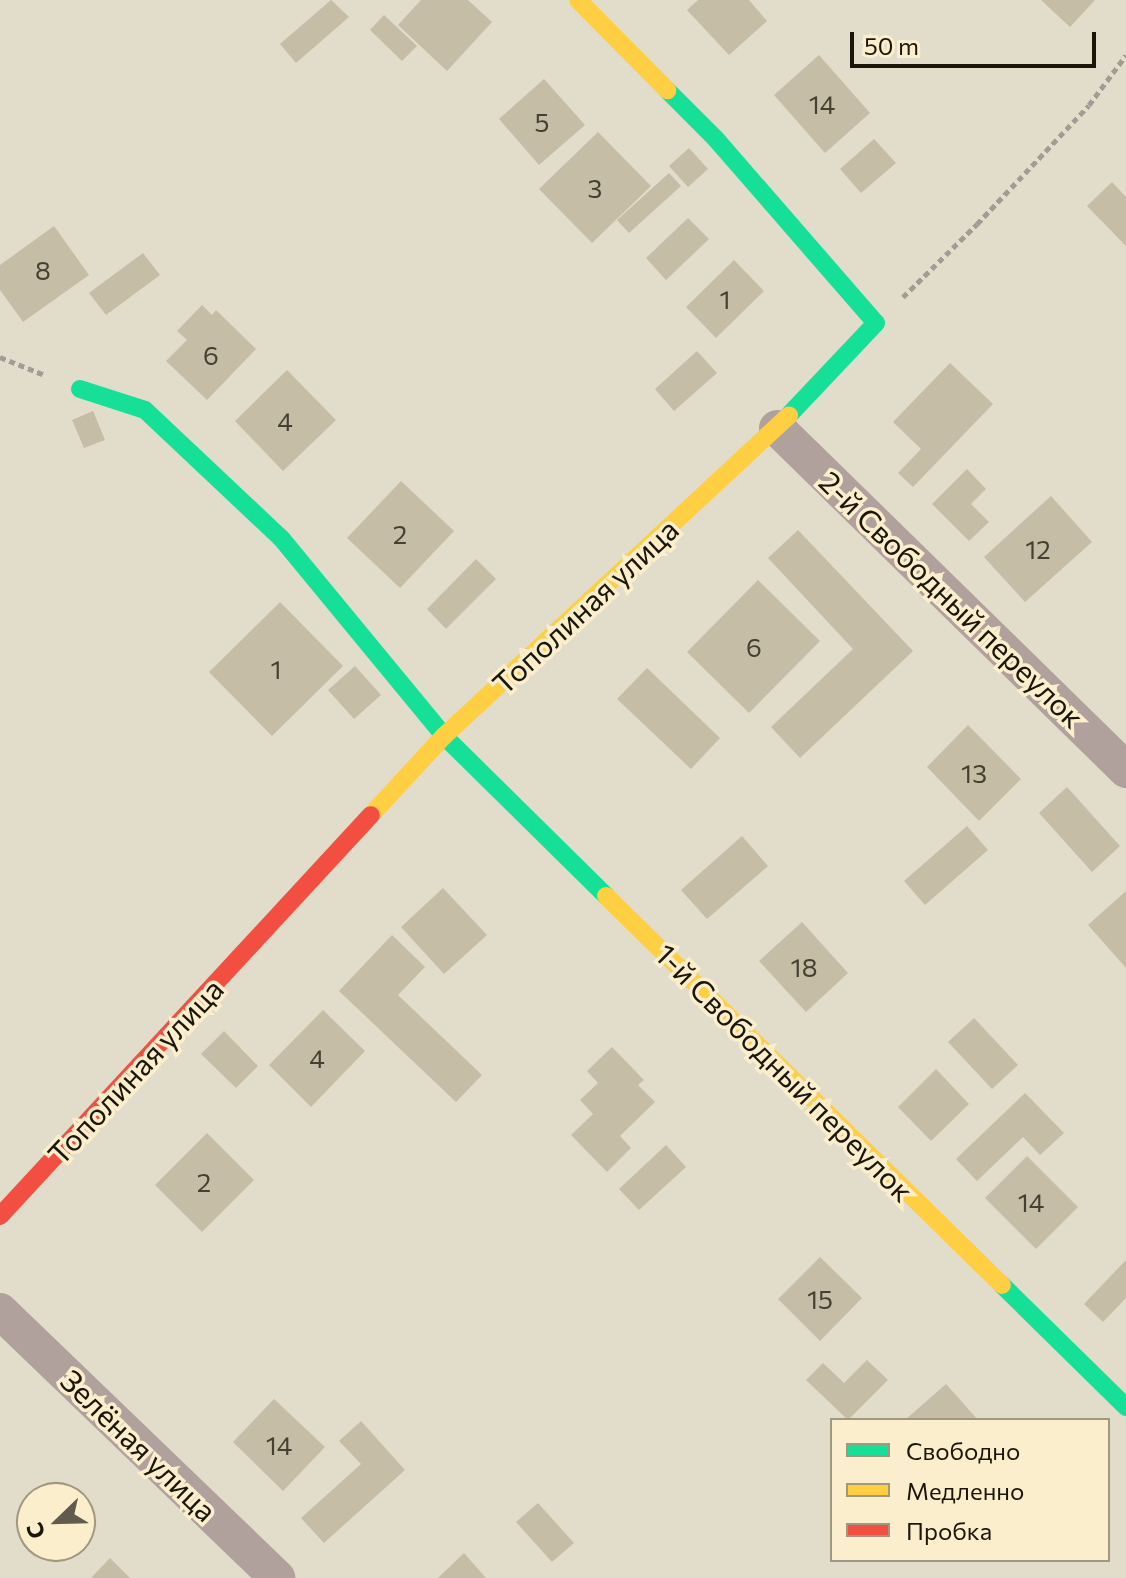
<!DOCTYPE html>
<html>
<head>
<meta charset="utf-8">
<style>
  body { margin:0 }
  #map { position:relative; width:1126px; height:1578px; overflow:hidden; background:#e2dcca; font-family:Commissioner,sans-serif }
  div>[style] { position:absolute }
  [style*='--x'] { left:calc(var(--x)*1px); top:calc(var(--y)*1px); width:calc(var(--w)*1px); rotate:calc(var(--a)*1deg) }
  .building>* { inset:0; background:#c5bda6 }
  .path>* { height:5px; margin-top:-2.5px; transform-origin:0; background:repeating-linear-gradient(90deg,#a69b94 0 6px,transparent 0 10px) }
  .street>* { height:36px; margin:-18px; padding:0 18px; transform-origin:18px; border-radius:18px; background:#b1a19c }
  .fast>* { height:18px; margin:-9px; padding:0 9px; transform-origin:9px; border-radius:9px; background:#16e098 }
  .slow>* { height:18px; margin:-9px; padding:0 9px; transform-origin:9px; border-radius:9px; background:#ffcf43 }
  .jam>* { height:18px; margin:-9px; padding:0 9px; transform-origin:9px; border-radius:9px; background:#f24e42 }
  span { translate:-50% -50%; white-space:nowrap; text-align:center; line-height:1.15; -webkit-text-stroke:7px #fbeecd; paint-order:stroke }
  .number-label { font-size:26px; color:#454031 }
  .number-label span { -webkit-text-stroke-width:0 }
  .street-label { font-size:30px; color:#1a160a }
  .legend { position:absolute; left:830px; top:1418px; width:280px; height:144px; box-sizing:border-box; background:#fbeecd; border:2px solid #a1987f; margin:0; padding:10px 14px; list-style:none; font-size:24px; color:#1a160a }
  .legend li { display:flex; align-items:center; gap:16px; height:40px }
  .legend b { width:40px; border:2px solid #a1987f }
  .north { position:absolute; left:16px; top:1482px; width:80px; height:80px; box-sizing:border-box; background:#fbeecd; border:2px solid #a1987f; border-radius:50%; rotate:247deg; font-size:22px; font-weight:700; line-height:32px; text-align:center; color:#1a160a }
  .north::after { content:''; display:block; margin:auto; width:28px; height:36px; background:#605b4d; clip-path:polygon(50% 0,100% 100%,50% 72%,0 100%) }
  .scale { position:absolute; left:850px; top:32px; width:246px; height:36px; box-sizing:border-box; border:4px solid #1a160a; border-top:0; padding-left:10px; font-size:24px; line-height:28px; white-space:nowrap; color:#1a160a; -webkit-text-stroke:6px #fbeecd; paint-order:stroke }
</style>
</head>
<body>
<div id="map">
  <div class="building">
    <div style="clip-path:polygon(331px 0,349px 17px,296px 63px,280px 44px)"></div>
    <div style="clip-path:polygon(421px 0,468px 0,492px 22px,447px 71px,398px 25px)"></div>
    <div style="clip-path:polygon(698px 0,749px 0,767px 21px,729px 55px,687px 10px)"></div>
    <div style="clip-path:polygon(1041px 0,1095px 0,1070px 27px)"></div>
    <div style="clip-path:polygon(384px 15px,417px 46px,402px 61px,370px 30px)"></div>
    <div style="clip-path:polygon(819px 55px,870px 113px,825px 153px,774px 95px)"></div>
    <div style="clip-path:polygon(544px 79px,585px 125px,539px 165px,499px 119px)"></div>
    <div style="clip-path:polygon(598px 132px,651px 186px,592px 243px,539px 189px)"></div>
    <div style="clip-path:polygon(874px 139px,896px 163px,861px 193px,840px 169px)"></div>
    <div style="clip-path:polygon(689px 148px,708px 169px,688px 187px,669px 166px)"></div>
    <div style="clip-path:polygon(669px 173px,681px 186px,629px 233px,617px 220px)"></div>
    <div style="clip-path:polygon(1112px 182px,1126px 197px,1126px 246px,1087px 206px)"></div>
    <div style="clip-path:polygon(688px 218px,709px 239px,666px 280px,646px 258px)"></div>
    <div style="clip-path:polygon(54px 226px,89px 275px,23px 322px,0 290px,0 265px)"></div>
    <div style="clip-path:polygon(143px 253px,160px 275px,106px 315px,89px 293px)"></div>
    <div style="clip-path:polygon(734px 260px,764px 291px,716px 338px,686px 307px)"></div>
    <div style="clip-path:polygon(202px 305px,212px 315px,216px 310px,256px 349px,207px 400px,166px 361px,187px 340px,177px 331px)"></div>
    <div style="clip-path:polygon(697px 351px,717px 373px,674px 411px,655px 389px)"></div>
    <div style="clip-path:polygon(950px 363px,993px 404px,913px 487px,898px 473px,921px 449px,893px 422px)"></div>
    <div style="clip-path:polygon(287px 370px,336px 420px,283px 471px,235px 421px)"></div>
    <div style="clip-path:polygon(93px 411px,105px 440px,84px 448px,72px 420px)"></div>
    <div style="clip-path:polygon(967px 469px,986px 489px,971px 504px,989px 522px,969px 541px,932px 504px)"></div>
    <div style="clip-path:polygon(401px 481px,454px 531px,400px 588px,347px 538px)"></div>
    <div style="clip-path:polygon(1051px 496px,1092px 542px,1025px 602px,984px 557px)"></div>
    <div style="clip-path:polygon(798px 530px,913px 651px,800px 758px,771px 727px,853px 649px,768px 558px)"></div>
    <div style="clip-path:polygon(476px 559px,496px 579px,446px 629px,427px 609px)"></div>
    <div style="clip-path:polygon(758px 580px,820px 641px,749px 713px,687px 652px)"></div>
    <div style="clip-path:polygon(280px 602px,343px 666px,272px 736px,209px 672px)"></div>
    <div style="clip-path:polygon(355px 666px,381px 695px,354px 719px,328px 690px)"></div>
    <div style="clip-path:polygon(647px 668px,720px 738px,691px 769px,617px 699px)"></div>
    <div style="clip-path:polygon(968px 725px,1021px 779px,979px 821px,927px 767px)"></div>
    <div style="clip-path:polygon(1067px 787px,1120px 846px,1092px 872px,1039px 813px)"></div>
    <div style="clip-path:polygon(967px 826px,988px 850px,925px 905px,904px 881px)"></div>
    <div style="clip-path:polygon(742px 836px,768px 866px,707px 919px,681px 890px)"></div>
    <div style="clip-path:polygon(443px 888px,487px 935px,444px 974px,401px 927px)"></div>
    <div style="clip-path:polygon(1126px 891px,1126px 968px,1088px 925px)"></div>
    <div style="clip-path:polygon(802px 922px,848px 973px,806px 1012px,759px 961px)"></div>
    <div style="clip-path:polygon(392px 935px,425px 967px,398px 995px,482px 1075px,456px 1102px,339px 991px)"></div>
    <div style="clip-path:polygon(323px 1010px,365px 1051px,311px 1107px,269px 1065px)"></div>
    <div style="clip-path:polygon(974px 1018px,1018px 1065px,992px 1089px,948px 1042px)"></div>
    <div style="clip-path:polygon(224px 1031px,258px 1066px,236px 1088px,201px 1054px)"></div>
    <div style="clip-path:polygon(612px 1047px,644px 1080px,638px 1085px,655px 1102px,620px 1136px,631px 1148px,607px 1172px,571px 1135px,593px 1114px,580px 1100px,598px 1083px,587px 1071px)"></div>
    <div style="clip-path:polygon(936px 1069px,969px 1104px,931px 1141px,898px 1107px)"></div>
    <div style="clip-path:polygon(1025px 1093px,1064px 1133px,1040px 1155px,1023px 1137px,977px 1181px,956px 1159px)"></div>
    <div style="clip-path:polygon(207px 1133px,254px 1180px,202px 1232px,155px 1185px)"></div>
    <div style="clip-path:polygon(666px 1145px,686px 1167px,639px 1210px,619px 1189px)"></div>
    <div style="clip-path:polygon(1027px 1156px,1078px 1207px,1036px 1249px,985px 1198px)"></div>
    <div style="clip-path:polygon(820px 1257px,862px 1298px,820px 1341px,778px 1299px)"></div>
    <div style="clip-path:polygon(1126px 1260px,1126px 1298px,1103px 1322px,1084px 1304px)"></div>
    <div style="clip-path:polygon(867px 1360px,888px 1380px,848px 1420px,806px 1380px,823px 1363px,844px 1383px)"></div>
    <div style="clip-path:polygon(946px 1384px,978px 1420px,905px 1420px)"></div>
    <div style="clip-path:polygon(274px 1399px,325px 1447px,283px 1491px,233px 1442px)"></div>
    <div style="clip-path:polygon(361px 1421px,405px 1470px,324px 1543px,301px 1518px,361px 1464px,339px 1441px)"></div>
    <div style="clip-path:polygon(538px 1503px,574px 1543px,552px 1562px,516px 1522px)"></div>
    <div style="clip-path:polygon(464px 1553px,486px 1578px,438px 1578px)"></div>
    <div style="clip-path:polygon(110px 1558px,130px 1578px,91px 1578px)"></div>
  </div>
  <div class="path">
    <div style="--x:903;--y:297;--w:104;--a:-44.6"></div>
    <div style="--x:977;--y:224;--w:163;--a:-46.7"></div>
    <div style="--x:1089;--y:105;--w:62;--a:-53.5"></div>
    <div style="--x:0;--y:357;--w:48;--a:21.8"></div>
  </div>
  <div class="street">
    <div style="--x:777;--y:428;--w:489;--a:44.4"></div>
    <div style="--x:0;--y:1311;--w:385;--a:43.9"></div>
  </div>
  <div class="fast">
    <div style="--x:667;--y:90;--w:68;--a:45"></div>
    <div style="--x:715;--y:138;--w:245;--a:49"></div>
    <div style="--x:876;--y:323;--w:127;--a:133.4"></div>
    <div style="--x:80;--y:389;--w:68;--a:17.9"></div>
    <div style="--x:145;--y:410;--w:187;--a:43.3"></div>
    <div style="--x:281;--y:538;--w:256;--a:50.5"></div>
    <div style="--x:444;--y:736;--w:228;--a:44.6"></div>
    <div style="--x:1002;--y:1285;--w:174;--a:44.5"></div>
  </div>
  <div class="slow">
    <div style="--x:578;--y:0;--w:127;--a:45.3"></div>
    <div style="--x:371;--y:815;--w:108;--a:-47.3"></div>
    <div style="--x:444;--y:736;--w:471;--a:-42.9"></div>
    <div style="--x:606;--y:896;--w:555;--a:44.49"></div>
  </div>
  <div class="jam">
    <div style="--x:0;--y:1216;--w:546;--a:-47.23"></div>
  </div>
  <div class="number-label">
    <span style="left:822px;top:104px">14</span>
    <span style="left:542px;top:122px">5</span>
    <span style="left:595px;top:188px">3</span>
    <span style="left:43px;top:270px">8</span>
    <span style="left:725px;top:299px">1</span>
    <span style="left:211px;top:355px">6</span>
    <span style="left:285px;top:421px">4</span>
    <span style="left:400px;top:534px">2</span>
    <span style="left:1038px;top:549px">12</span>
    <span style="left:754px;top:647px">6</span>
    <span style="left:276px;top:669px">1</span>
    <span style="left:974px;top:773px">13</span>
    <span style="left:804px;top:967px">18</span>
    <span style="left:317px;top:1058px">4</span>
    <span style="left:204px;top:1182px">2</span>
    <span style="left:1031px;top:1202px">14</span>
    <span style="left:820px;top:1299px">15</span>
    <span style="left:279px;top:1445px">14</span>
  </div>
  <div class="street-label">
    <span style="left:952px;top:599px;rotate:44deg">2-й Свободный переулок</span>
    <span style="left:585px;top:606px;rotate:-43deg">Тополиная улица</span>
    <span style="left:135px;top:1071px;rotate:-47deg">Тополиная улица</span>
    <span style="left:785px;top:1072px;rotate:45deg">1-й Свободный переулок</span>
    <span style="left:139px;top:1445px;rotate:44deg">Зелёная улица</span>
  </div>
  <ul class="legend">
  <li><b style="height:10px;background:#16e098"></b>Свободно</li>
  <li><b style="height:10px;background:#ffcf43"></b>Медленно</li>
  <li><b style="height:10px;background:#f24e42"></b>Пробка</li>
  </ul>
  <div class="north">С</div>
  <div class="scale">50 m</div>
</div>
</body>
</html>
